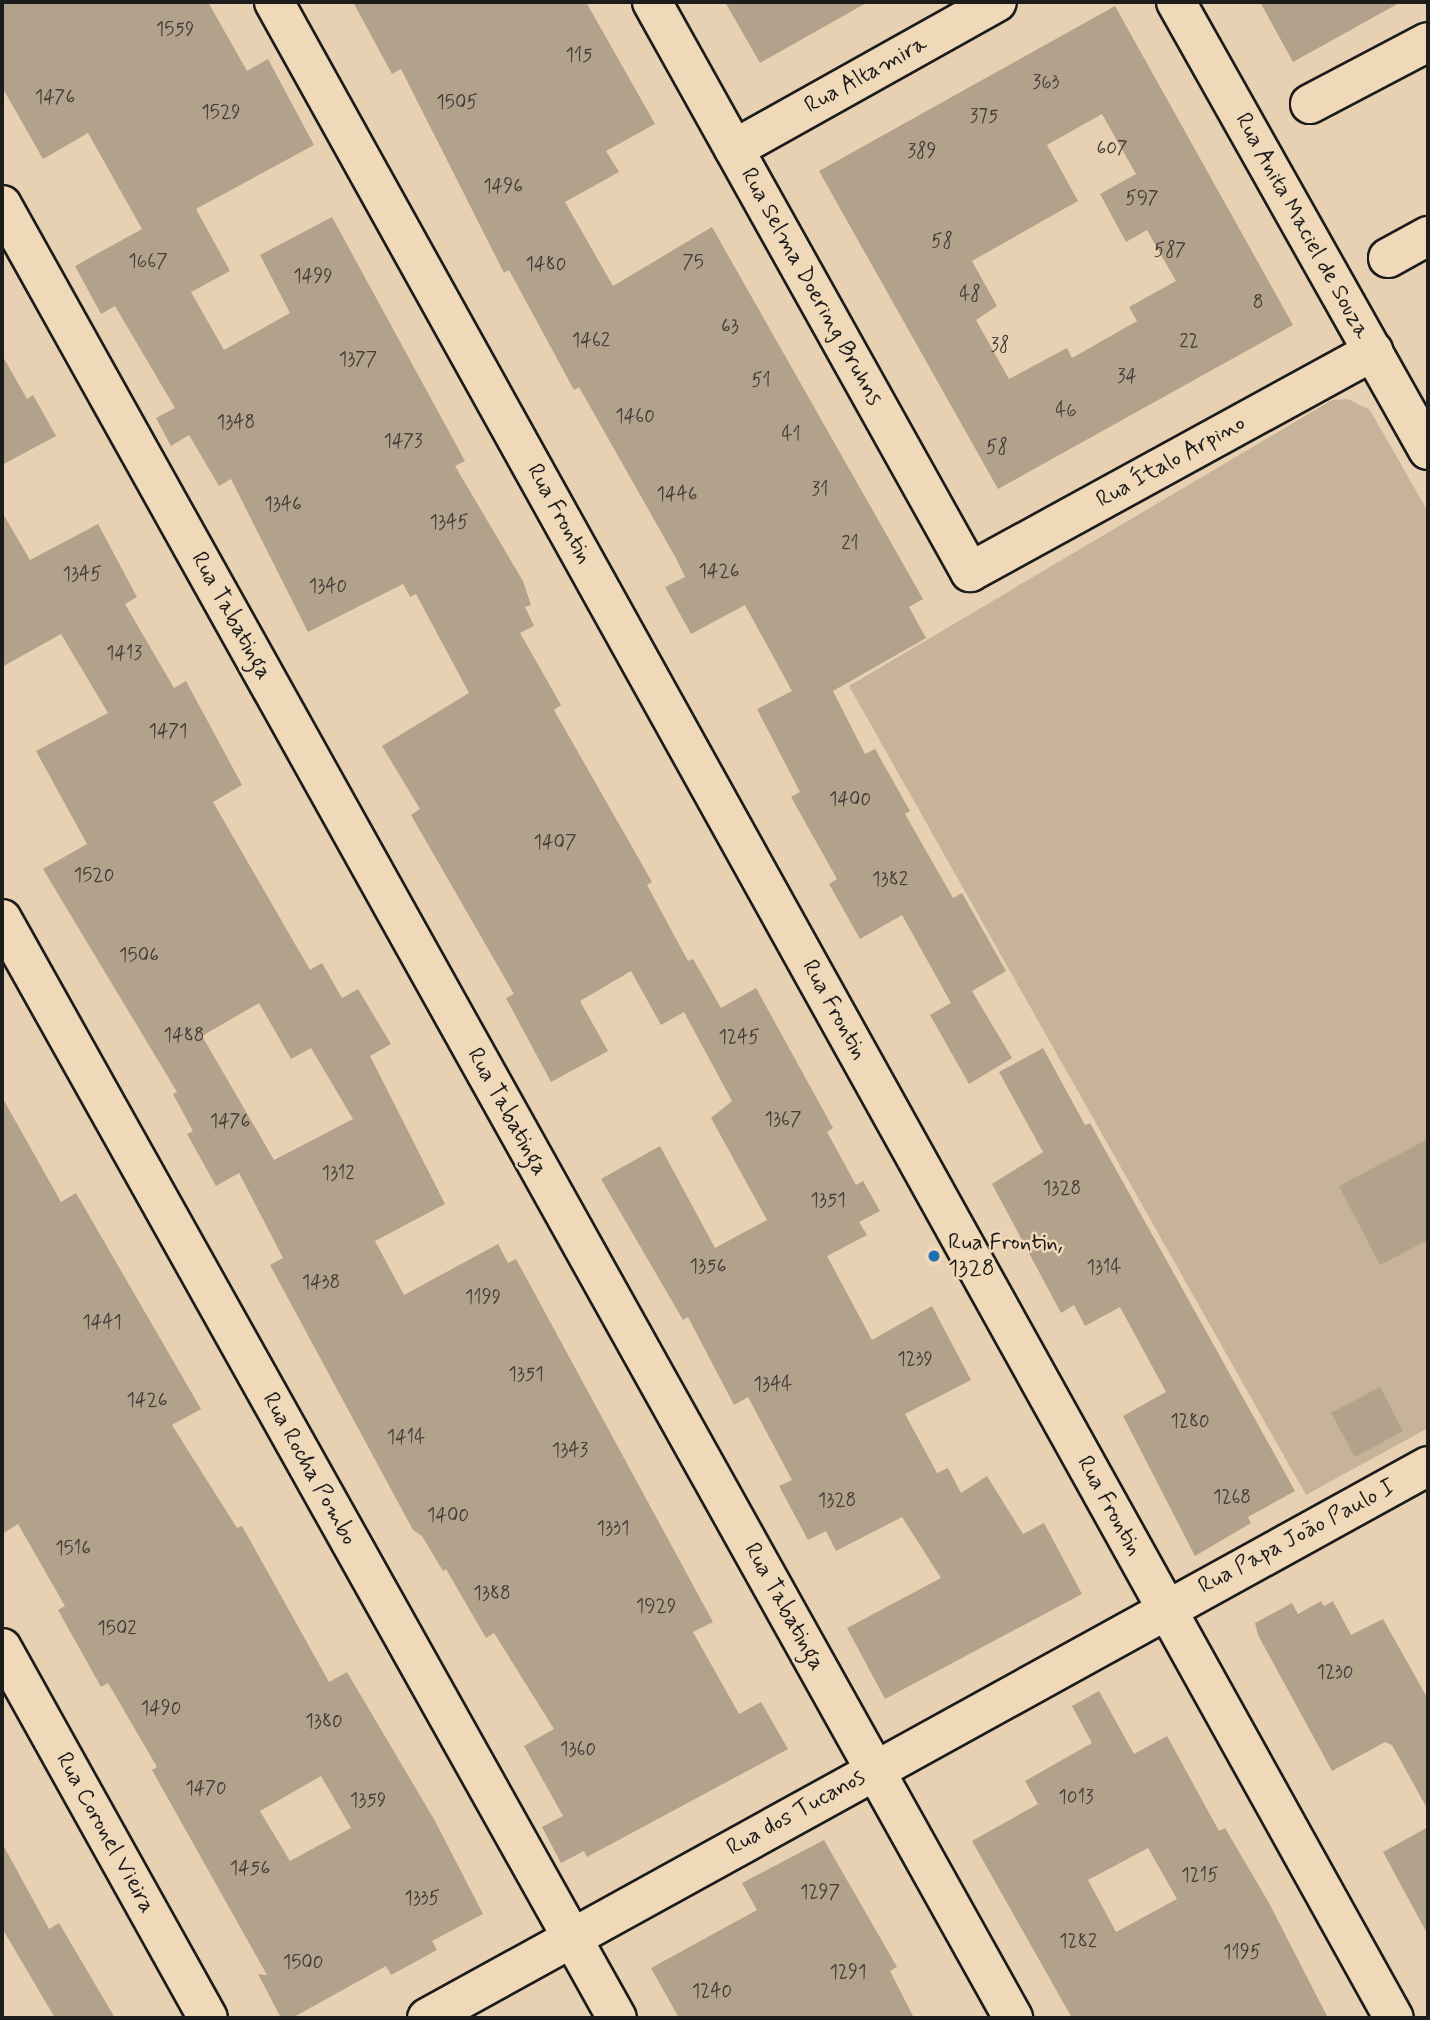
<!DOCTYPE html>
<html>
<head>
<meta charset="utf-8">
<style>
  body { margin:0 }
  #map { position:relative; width:1430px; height:2020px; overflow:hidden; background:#e8d1b2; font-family:Mynerve,sans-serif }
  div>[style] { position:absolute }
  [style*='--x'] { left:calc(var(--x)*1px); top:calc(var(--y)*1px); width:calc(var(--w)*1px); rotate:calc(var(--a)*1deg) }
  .green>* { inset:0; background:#c6b399 }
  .building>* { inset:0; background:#b2a18b }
  .roads { filter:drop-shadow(2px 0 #1c1c1c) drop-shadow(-2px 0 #1c1c1c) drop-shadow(0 2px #1c1c1c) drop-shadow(0 -2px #1c1c1c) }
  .minor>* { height:38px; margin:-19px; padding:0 19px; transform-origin:19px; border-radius:19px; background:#f0d9b8 }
  .dots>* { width:19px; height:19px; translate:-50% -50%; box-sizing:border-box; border:4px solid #f0d9b8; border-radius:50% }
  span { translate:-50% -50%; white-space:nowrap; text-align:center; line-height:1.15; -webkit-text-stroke:5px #f0d9b8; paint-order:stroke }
  .number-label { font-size:19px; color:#423d38 }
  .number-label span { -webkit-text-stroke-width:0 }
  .street-label { font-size:23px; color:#1c1c1c }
  .poi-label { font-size:23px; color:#1c1c1c }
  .left { translate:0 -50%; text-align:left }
  .frame { position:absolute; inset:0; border:4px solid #1c1c1c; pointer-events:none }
</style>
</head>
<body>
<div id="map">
  <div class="green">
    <div style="clip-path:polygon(1348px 399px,1370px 410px,1428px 512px,1428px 1428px,1306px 1495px,849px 686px,1332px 400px)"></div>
  </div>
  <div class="building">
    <div style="clip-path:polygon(2px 2px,208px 2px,247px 71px,268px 59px,314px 145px,196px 209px,230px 271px,191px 292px,224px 350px,290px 313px,260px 255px,332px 217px,465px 461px,455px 466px,523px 581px,531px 605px,525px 607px,534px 626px,520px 633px,561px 705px,554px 710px,652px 882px,647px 885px,688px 961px,693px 959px,721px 1008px,756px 988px,833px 1128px,827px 1132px,856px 1185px,863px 1181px,880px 1211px,859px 1222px,867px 1235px,827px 1256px,872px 1340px,932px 1306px,971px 1380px,905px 1414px,937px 1473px,948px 1468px,961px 1493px,987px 1476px,1023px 1534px,1044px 1523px,1082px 1594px,885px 1699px,847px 1628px,941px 1578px,902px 1517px,836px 1551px,826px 1531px,808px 1540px,779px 1486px,792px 1480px,748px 1397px,734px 1405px,688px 1317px,683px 1320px,601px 1179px,660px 1146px,715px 1248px,767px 1220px,711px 1118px,732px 1101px,684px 1012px,661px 1025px,631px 971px,580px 1001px,608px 1051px,551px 1082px,506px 998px,514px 994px,411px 815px,420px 809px,382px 746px,469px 693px,416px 594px,410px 597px,403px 584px,308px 632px,231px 479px,219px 486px,189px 435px,171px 446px,156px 418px,175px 408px,115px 306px,101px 314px,75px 266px,142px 229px,88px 133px,43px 159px,2px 87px)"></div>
    <div style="clip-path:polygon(353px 2px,586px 2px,655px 124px,606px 151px,619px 172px,565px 202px,613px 286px,712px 227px,923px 599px,909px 607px,926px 638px,833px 691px,865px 754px,875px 749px,910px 811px,905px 814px,953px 898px,962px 893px,1006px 971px,972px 991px,1012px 1058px,969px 1084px,930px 1015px,951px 1003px,902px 915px,860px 939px,829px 884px,837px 879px,791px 797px,800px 792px,757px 709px,792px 691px,745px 605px,691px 634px,665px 587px,685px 577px,677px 560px,579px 387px,574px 390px,509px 270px,504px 273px,401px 69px,392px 74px)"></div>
    <div style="clip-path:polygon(725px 2px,868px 2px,760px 63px)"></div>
    <div style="clip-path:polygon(1260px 2px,1401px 2px,1293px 62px)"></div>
    <div style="clip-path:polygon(evenodd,1115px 6px,1293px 325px,998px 489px,819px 171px,1115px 6px,1102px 114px,1136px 174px,1100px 194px,1126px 242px,1147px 230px,1176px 281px,1129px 307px,1137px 321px,1072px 358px,1067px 348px,1009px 379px,976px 320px,997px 306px,972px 261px,1078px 201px,1047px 145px,1102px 114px)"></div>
    <div style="clip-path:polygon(2px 355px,27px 399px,33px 395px,56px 436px,2px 465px)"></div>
    <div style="clip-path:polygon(evenodd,2px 512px,30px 560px,98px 524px,137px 597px,125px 604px,174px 688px,186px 681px,242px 785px,213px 802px,310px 970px,322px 963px,342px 998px,358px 989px,391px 1044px,370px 1056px,445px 1204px,375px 1241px,404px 1295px,498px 1244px,508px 1263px,516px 1259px,713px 1622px,693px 1632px,739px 1714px,761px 1702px,788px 1749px,587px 1857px,584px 1851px,561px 1863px,542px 1827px,563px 1816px,524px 1746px,554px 1729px,494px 1633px,486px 1638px,446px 1569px,443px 1571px,422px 1536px,413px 1530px,270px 1265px,283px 1258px,239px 1173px,216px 1186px,187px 1134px,193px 1131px,173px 1094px,177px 1092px,43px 869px,87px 844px,36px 751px,108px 713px,61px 634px,2px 667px,2px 512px,259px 1003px,291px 1059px,311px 1048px,353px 1119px,274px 1160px,202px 1036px,259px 1003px)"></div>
    <div style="clip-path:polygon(1043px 1048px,1085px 1125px,1090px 1123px,1295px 1491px,1248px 1517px,1251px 1523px,1195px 1556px,1123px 1416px,1166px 1392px,1120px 1307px,1085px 1326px,1074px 1305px,1061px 1313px,992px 1184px,1043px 1152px,999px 1072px)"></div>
    <div style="clip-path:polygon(evenodd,2px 1097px,61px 1202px,76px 1193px,201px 1409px,172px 1425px,237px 1528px,242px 1526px,329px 1682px,347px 1672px,435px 1821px,483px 1914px,432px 1941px,437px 1950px,391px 1975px,386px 1966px,292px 2018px,281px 2018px,258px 1974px,267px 1975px,152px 1770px,157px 1767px,108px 1683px,101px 1687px,58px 1610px,65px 1606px,18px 1524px,2px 1534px,2px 1097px,321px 1776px,351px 1828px,290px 1861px,260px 1811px,321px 1776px)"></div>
    <div style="clip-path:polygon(1428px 1139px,1428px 1240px,1380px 1265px,1339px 1186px)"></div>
    <div style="clip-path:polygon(1380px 1387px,1403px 1431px,1355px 1457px,1331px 1413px)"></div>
    <div style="clip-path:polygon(1321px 1601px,1324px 1606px,1333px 1601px,1351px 1635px,1383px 1619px,1428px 1699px,1428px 1810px,1392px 1745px,1385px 1742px,1332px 1771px,1258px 1635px,1255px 1623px,1292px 1603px,1298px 1614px)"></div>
    <div style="clip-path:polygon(evenodd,1099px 1691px,1134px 1754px,1167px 1736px,1219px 1831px,1225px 1828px,1269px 1903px,1328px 2018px,1072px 2018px,972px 1841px,1038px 1804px,1025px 1781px,1092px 1743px,1072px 1706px,1099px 1691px,1148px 1848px,1177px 1899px,1116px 1932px,1088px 1880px,1148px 1848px)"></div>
    <div style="clip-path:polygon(1428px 1827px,1428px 1935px,1383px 1852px)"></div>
    <div style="clip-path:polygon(824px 1840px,897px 1967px,890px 1971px,914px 2018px,679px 2018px,651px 1968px,757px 1910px,742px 1883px)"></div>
    <div style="clip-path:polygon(2px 1843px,49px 1929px,59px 1923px,115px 2018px,55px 2018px,2px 1928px)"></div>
  </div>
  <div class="roads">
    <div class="minor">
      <div style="--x:274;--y:2;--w:2306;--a:60.95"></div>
      <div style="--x:652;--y:2;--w:653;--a:60.84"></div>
      <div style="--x:970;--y:572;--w:460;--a:-28.7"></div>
      <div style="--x:1176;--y:2;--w:514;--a:60.64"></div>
      <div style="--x:1310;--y:104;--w:133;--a:-27.7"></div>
      <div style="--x:734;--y:149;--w:301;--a:-29.2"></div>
      <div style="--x:2;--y:205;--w:2076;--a:60.85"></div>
      <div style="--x:1388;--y:258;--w:46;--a:-28.8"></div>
      <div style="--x:2;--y:919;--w:1259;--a:60.77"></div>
      <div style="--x:2;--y:1648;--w:423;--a:60.9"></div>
      <div style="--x:427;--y:2018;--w:1143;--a:-28.87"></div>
    </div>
  </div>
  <div class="dots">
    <div style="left:934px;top:1256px;background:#1f6fb2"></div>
  </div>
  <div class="number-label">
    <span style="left:175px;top:30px">1559</span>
    <span style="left:579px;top:56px">115</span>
    <span style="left:1046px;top:83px">363</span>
    <span style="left:55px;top:98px">1476</span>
    <span style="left:457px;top:103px">1505</span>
    <span style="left:221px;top:113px">1529</span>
    <span style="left:984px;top:117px">375</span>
    <span style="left:1112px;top:149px">607</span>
    <span style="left:922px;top:152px">389</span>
    <span style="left:503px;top:187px">1496</span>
    <span style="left:1142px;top:199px">597</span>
    <span style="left:942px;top:242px">58</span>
    <span style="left:1170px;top:251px">587</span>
    <span style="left:148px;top:262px">1667</span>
    <span style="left:693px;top:263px">75</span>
    <span style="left:546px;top:265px">1480</span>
    <span style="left:313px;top:277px">1499</span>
    <span style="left:970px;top:295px">48</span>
    <span style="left:1258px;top:303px">8</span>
    <span style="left:730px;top:327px">63</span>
    <span style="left:591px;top:341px">1462</span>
    <span style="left:1189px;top:342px">22</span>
    <span style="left:1000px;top:346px">38</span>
    <span style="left:358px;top:360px">1377</span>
    <span style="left:1127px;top:377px">34</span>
    <span style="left:761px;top:381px">51</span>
    <span style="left:1066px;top:411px">46</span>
    <span style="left:635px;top:417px">1460</span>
    <span style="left:236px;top:423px">1348</span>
    <span style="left:791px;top:435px">41</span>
    <span style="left:403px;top:442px">1473</span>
    <span style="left:997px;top:448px">58</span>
    <span style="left:820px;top:490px">31</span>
    <span style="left:677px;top:495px">1446</span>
    <span style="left:283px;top:505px">1346</span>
    <span style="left:449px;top:523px">1345</span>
    <span style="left:850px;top:544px">21</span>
    <span style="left:719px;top:572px">1426</span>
    <span style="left:82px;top:575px">1345</span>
    <span style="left:328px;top:587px">1340</span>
    <span style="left:124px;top:654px">1413</span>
    <span style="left:168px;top:732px">1471</span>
    <span style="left:850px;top:800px">1400</span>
    <span style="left:555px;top:843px">1407</span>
    <span style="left:94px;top:876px">1520</span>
    <span style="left:890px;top:880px">1382</span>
    <span style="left:139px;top:956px">1506</span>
    <span style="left:184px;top:1036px">1488</span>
    <span style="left:739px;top:1038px">1245</span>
    <span style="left:783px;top:1120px">1367</span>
    <span style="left:230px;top:1122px">1476</span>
    <span style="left:338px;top:1174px">1312</span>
    <span style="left:1062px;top:1189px">1328</span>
    <span style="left:828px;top:1201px">1351</span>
    <span style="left:708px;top:1267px">1356</span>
    <span style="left:1104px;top:1268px">1314</span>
    <span style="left:321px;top:1283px">1438</span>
    <span style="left:483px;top:1298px">1199</span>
    <span style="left:102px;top:1323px">1441</span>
    <span style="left:915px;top:1360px">1239</span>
    <span style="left:526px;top:1375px">1351</span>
    <span style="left:773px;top:1385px">1344</span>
    <span style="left:147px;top:1401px">1426</span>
    <span style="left:1190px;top:1422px">1280</span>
    <span style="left:406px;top:1438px">1414</span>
    <span style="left:570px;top:1451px">1343</span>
    <span style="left:1232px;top:1498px">1268</span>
    <span style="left:837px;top:1501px">1328</span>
    <span style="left:448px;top:1516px">1400</span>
    <span style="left:613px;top:1529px">1331</span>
    <span style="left:73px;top:1549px">1516</span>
    <span style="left:492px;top:1594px">1388</span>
    <span style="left:656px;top:1607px">1929</span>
    <span style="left:117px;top:1629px">1502</span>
    <span style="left:1335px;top:1673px">1230</span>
    <span style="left:161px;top:1709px">1490</span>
    <span style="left:324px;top:1722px">1380</span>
    <span style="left:578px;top:1750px">1360</span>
    <span style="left:206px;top:1789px">1470</span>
    <span style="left:1076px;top:1798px">1013</span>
    <span style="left:368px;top:1801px">1359</span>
    <span style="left:250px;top:1869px">1456</span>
    <span style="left:1200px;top:1876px">1215</span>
    <span style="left:820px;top:1893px">1297</span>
    <span style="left:422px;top:1899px">1335</span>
    <span style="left:1078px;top:1942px">1282</span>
    <span style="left:1242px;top:1953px">1195</span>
    <span style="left:303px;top:1963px">1500</span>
    <span style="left:848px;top:1973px">1291</span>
    <span style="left:712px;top:1992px">1240</span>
  </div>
  <div class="street-label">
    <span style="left:866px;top:75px;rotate:-29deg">Rua Altamira</span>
    <span style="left:1302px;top:226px;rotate:61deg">Rua Anita Maciel de Souza</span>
    <span style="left:811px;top:287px;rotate:61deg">Rua Selma Doering Bruhns</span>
    <span style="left:1171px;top:462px;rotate:-29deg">Rua Ítalo Arpino</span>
    <span style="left:559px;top:514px;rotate:61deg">Rua Frontin</span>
    <span style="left:231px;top:616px;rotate:61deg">Rua Tabatinga</span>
    <span style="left:834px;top:1010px;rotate:61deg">Rua Frontin</span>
    <span style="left:507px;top:1112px;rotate:61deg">Rua Tabatinga</span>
    <span style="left:309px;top:1469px;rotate:61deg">Rua Rocha Pombo</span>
    <span style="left:1109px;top:1506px;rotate:61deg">Rua Frontin</span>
    <span style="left:1297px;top:1537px;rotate:-28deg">Rua Papa João Paulo I</span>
    <span style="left:784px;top:1607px;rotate:61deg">Rua Tabatinga</span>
    <span style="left:796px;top:1813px;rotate:-29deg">Rua dos Tucanos</span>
    <span style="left:105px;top:1833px;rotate:61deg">Rua Coronel Vieira</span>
  </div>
  <div class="poi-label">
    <span class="left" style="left:948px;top:1256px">Rua Frontin,<br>1328</span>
  </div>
  <div class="frame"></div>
</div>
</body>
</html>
